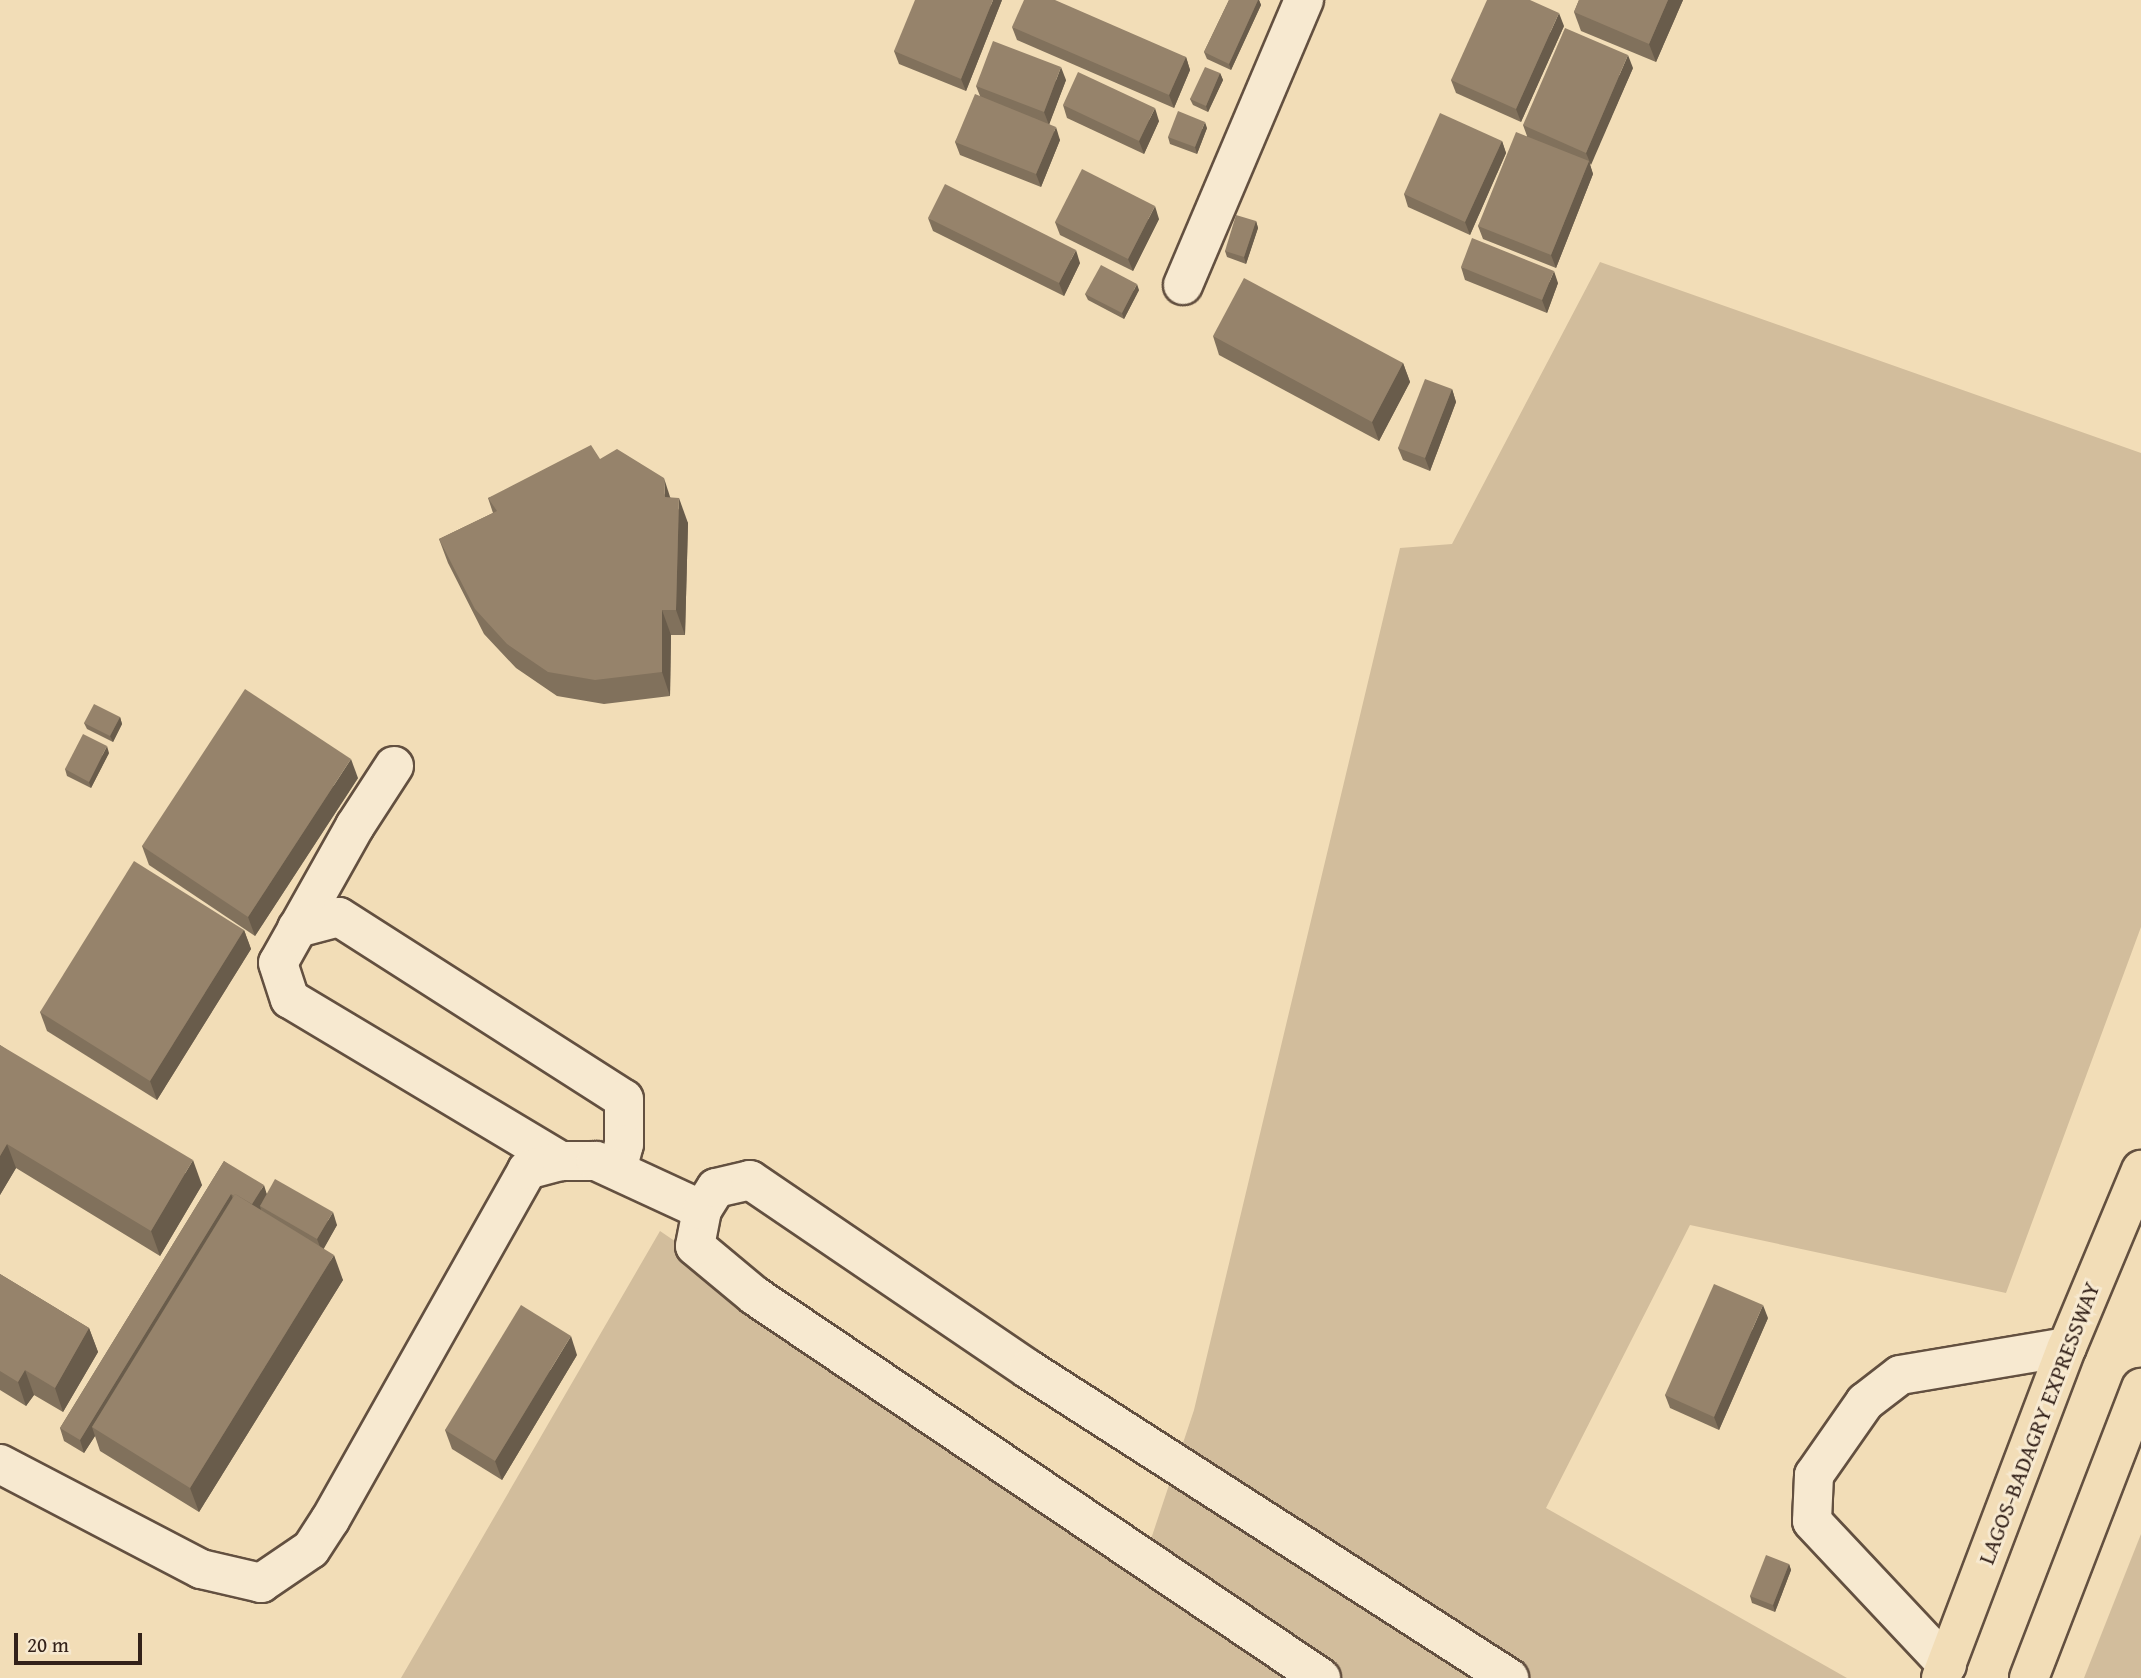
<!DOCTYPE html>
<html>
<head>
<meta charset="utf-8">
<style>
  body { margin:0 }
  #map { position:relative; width:2141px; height:1678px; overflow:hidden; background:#f2ddb7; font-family:"Gentium Book Plus",serif }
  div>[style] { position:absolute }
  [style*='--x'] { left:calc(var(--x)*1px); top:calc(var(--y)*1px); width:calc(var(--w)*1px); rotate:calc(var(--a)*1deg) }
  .green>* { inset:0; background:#d2bd9c }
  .roads { filter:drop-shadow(2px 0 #635040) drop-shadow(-2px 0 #635040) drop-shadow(0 2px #635040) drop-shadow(0 -2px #635040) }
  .minor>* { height:38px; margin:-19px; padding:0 19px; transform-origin:19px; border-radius:19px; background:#f7e9d0 }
  .highway>* { height:38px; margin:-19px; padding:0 19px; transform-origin:19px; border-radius:19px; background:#f2ddb7 }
  .wall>* { inset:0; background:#81715c }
  .shaded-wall>* { inset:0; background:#695c4b }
  .building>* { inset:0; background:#96836b }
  span { translate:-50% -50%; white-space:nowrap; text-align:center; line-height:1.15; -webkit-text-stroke:6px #f7e9d0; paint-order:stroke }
  .street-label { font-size:23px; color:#332119 }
  .scale { position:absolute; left:14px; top:1633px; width:128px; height:32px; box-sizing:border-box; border:4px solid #332119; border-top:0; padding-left:9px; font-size:21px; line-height:24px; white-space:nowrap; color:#332119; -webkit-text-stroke:5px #f7e9d0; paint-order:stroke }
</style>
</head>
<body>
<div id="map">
  <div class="green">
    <div style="clip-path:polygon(1600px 262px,2141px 453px,2141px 927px,2006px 1293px,1690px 1225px,1546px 1508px,1847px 1678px,401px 1678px,660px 1231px,1144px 1560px,1194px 1410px,1400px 548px,1452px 544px)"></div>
    <div style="clip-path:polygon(2141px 1534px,2141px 1678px,2084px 1678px)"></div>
  </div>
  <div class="roads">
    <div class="minor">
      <div style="--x:1183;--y:285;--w:310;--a:-67"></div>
      <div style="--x:394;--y:766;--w:72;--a:123"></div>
      <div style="--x:355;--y:826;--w:157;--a:119.3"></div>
      <div style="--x:278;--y:963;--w:38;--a:72"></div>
      <div style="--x:290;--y:999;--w:316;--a:30.9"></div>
      <div style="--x:297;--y:928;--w:43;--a:-14.7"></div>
      <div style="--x:339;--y:917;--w:338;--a:32.6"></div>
      <div style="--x:624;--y:1099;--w:45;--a:90"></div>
      <div style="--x:624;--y:1144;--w:24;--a:105"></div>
      <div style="--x:0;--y:1464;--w:227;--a:27.6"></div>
      <div style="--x:201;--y:1569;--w:62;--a:13.1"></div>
      <div style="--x:261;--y:1583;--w:60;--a:-34.2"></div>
      <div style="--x:311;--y:1549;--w:35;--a:-57"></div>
      <div style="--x:330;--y:1520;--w:402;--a:-60.6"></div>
      <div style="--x:527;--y:1170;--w:35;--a:-15"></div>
      <div style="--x:561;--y:1161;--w:35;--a:0"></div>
      <div style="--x:596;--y:1161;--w:117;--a:24.8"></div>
      <div style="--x:1947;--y:1665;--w:197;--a:-133.2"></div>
      <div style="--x:1812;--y:1521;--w:46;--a:-87.5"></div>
      <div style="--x:1814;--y:1475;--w:89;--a:-55.1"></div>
      <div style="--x:1865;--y:1402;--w:44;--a:-37.6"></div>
      <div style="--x:1900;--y:1375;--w:169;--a:-9.5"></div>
      <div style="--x:1321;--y:1678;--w:683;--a:-145.98"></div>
      <div style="--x:755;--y:1296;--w:78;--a:-140.2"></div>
      <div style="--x:695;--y:1246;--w:37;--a:-79"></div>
      <div style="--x:702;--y:1210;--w:26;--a:-58"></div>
      <div style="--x:716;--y:1188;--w:35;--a:-13"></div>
      <div style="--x:750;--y:1180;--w:336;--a:34.2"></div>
      <div style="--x:1028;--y:1369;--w:572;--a:32.72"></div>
    </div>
    <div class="highway">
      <div style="--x:1941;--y:1678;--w:354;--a:-69.2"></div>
      <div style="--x:2067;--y:1347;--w:192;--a:-67.3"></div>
      <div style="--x:2029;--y:1678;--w:311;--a:-68.9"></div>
    </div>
  </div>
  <div class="wall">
    <div style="clip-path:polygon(1002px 0,966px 91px,899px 64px,894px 51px)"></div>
    <div style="clip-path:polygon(1229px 0,1259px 0,1261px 5px,1231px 70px,1207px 59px,1204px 52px)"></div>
    <div style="clip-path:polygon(1579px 0,1683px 0,1656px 62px,1581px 31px,1574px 12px)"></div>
    <div style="clip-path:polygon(1564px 26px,1521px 122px,1456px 93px,1451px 80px)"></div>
    <div style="clip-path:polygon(1012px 27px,1186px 57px,1190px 70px,1174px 108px,1017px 40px)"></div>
    <div style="clip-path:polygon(1633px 68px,1590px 165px,1593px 174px,1556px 268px,1483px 239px,1478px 226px,1527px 136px,1523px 125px)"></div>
    <div style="clip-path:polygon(1220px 73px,1223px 80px,1208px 112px,1193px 105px,1190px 99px)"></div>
    <div style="clip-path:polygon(1066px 80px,1049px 124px,1060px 140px,1041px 187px,960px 155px,955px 142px,980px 96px,976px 86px)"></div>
    <div style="clip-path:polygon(1063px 105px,1159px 121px,1144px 154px,1067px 118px)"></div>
    <div style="clip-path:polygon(1207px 128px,1197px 154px,1170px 144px,1168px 137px)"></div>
    <div style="clip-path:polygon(1502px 141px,1506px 153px,1470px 235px,1408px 207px,1404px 194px)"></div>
    <div style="clip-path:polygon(928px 218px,1080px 263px,1064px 296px,933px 231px)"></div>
    <div style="clip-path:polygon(1159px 219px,1133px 271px,1060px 235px,1055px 222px)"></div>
    <div style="clip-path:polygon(1256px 221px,1258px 228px,1246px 264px,1227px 257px,1225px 251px)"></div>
    <div style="clip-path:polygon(1461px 267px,1558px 283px,1547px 313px,1465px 280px)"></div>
    <div style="clip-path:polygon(1139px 290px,1124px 319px,1088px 300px,1085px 294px)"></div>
    <div style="clip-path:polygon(1213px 336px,1403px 363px,1410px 382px,1379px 441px,1219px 355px)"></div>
    <div style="clip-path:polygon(1452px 389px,1456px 402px,1430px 471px,1403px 460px,1398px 448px)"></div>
    <div style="clip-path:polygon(600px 459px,671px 498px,688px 523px,685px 635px,671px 635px,670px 696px,604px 704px,557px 696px,516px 668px,484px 634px,448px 563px,439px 539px,493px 513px,488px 498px)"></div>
    <div style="clip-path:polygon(120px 717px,122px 724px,113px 742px,87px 729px,84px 723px)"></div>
    <div style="clip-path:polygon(109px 753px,91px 788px,67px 776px,65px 769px)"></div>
    <div style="clip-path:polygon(358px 778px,255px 936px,149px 865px,142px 846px)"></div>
    <div style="clip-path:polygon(244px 930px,251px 949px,157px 1100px,47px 1031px,40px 1012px)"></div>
    <div style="clip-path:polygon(0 1045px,202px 1185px,160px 1256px,16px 1168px,0 1195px)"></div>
    <div style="clip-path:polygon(224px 1161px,267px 1194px,337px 1225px,323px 1249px,343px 1280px,199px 1512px,100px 1451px,95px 1436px,84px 1453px,64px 1441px,60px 1428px)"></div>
    <div style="clip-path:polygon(0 1274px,89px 1328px,98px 1352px,63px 1412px,34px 1395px,26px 1406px,0 1390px)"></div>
    <div style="clip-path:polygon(1768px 1318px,1719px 1430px,1670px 1408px,1665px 1395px)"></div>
    <div style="clip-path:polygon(577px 1355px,502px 1480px,452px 1449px,445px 1430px)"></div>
    <div style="clip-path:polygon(1789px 1564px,1791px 1570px,1775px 1612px,1752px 1603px,1750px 1596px)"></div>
  </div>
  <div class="shaded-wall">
    <div style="clip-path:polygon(993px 0,1002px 0,966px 91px,961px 79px)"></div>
    <div style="clip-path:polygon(1258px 0,1259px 0,1261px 5px,1231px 70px,1229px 64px)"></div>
    <div style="clip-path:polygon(1668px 0,1683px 0,1656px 62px,1649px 44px)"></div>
    <div style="clip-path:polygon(1559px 13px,1564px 26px,1521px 122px,1516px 109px)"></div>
    <div style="clip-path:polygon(1628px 55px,1633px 68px,1591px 165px,1586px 153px)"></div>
    <div style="clip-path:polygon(1186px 57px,1190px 70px,1174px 108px,1169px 95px)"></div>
    <div style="clip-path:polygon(1061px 67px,1066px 80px,1049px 125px,1044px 112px)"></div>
    <div style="clip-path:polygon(1220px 73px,1223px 80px,1208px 112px,1206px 106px)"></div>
    <div style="clip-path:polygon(1155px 108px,1159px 121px,1144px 154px,1139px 141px)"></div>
    <div style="clip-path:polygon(1205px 122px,1207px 128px,1197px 154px,1195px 147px)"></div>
    <div style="clip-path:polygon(1056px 127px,1060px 140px,1041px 187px,1036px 174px)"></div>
    <div style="clip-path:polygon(1502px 141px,1506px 153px,1470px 235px,1465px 222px)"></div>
    <div style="clip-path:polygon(1589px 161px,1593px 174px,1556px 268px,1551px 255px)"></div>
    <div style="clip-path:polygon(1155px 206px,1159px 219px,1133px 271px,1128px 259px)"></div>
    <div style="clip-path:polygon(1256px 221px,1258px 228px,1246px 264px,1244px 257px)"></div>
    <div style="clip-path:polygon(1076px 250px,1080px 263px,1064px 296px,1059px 283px)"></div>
    <div style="clip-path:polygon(1554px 271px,1558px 283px,1547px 313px,1542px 300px)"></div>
    <div style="clip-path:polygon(1137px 284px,1139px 290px,1124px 319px,1122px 313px)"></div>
    <div style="clip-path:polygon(1403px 363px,1410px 382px,1379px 441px,1372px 422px)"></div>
    <div style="clip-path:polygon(1452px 389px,1456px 402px,1430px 471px,1425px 458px)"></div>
    <div style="clip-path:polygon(664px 478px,672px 503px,665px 497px)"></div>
    <div style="clip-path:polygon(679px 498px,688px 523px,685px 635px,676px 610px)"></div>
    <div style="clip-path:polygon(662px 610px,671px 635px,670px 696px,662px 672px)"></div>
    <div style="clip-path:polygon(120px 717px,122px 724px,113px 742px,110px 736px)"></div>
    <div style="clip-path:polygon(107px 746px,109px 753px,91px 788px,89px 782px)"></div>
    <div style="clip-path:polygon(351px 759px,358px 778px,255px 936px,248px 917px)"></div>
    <div style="clip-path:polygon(244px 930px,251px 949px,157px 1100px,150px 1081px)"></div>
    <div style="clip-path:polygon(7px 1144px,16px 1168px,0 1195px,0 1156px)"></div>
    <div style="clip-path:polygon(193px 1160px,202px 1185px,160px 1256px,151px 1231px)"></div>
    <div style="clip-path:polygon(264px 1185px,268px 1198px,260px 1206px,261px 1210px,251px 1206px)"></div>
    <div style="clip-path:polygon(231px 1194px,236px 1207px,92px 1427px,95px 1436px,84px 1453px,80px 1440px)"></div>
    <div style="clip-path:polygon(333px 1212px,337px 1225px,322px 1252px,317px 1239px)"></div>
    <div style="clip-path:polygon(334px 1255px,343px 1280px,199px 1512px,190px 1488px)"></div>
    <div style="clip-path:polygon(1763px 1305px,1768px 1318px,1719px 1430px,1714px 1417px)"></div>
    <div style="clip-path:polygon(89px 1328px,98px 1352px,63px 1412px,55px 1388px)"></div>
    <div style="clip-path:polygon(571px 1336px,577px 1355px,502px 1480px,495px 1461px)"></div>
    <div style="clip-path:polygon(25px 1370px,34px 1395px,26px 1406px,18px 1382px)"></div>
    <div style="clip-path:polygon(1789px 1564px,1791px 1570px,1775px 1612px,1773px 1605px)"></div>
  </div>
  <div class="building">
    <div style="clip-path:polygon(915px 0,993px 0,961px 79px,894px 51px)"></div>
    <div style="clip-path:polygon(1024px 0,1055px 0,1186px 57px,1169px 95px,1012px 27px)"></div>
    <div style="clip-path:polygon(1229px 0,1258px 0,1229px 64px,1204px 52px)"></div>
    <div style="clip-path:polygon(1487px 0,1530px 0,1559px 13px,1516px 109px,1451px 80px)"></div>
    <div style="clip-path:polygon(1579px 0,1668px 0,1649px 44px,1574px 12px)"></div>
    <div style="clip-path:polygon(1565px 28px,1628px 55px,1586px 153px,1523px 125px)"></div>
    <div style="clip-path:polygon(993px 41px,1061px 67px,1044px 112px,976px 86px)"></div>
    <div style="clip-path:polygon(1205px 67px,1220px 73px,1206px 106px,1190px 99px)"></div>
    <div style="clip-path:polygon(1078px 72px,1155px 108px,1139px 141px,1063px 105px)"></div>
    <div style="clip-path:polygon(975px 94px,1056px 127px,1036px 174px,955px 142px)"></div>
    <div style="clip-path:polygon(1178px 111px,1205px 122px,1195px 147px,1168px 137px)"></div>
    <div style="clip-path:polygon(1440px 113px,1502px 141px,1465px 222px,1404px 194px)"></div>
    <div style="clip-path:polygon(1516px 132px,1589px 161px,1551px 255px,1478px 226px)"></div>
    <div style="clip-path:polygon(1082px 169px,1155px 206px,1128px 259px,1055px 222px)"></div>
    <div style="clip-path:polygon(945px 184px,1076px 250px,1059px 283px,928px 218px)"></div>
    <div style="clip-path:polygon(1236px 215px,1256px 221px,1244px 257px,1225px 251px)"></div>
    <div style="clip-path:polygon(1472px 238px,1554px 271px,1542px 300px,1461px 267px)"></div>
    <div style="clip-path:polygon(1101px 265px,1137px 284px,1122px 313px,1085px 294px)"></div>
    <div style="clip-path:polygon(1244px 278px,1403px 363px,1372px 422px,1213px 336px)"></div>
    <div style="clip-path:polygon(1425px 379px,1452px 389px,1425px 458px,1398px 448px)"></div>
    <div style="clip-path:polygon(591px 445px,600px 459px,617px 449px,664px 478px,665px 497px,679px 498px,676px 610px,662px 610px,662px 672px,595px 680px,548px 672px,507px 644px,475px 609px,439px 539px,497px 511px,488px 498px)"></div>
    <div style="clip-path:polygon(245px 689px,351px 759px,248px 917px,142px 846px)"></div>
    <div style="clip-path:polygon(94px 704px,120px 717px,110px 736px,84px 723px)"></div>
    <div style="clip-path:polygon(83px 734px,107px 746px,89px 782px,65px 769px)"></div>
    <div style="clip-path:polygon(134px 861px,244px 930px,150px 1081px,40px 1012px)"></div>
    <div style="clip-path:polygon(0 1045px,193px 1160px,151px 1231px,7px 1144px,0 1156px)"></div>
    <div style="clip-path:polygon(224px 1161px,264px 1185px,252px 1204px,235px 1194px,234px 1196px,231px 1194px,80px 1440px,60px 1428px)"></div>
    <div style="clip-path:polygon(275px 1179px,333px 1212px,317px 1239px,260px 1206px)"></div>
    <div style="clip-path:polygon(235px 1194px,334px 1255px,190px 1488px,92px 1427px)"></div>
    <div style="clip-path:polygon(0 1274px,89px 1328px,55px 1388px,25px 1370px,18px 1382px,0 1371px)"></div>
    <div style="clip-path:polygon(1714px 1284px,1763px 1305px,1714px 1417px,1665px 1395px)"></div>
    <div style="clip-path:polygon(521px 1305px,571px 1336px,495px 1461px,445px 1430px)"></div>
    <div style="clip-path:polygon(1766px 1555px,1789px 1564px,1773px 1605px,1750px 1596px)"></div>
  </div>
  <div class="street-label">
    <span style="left:2039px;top:1423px;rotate:-69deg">LAGOS-BADAGRY EXPRESSWAY</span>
  </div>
  <div class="scale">20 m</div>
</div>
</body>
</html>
